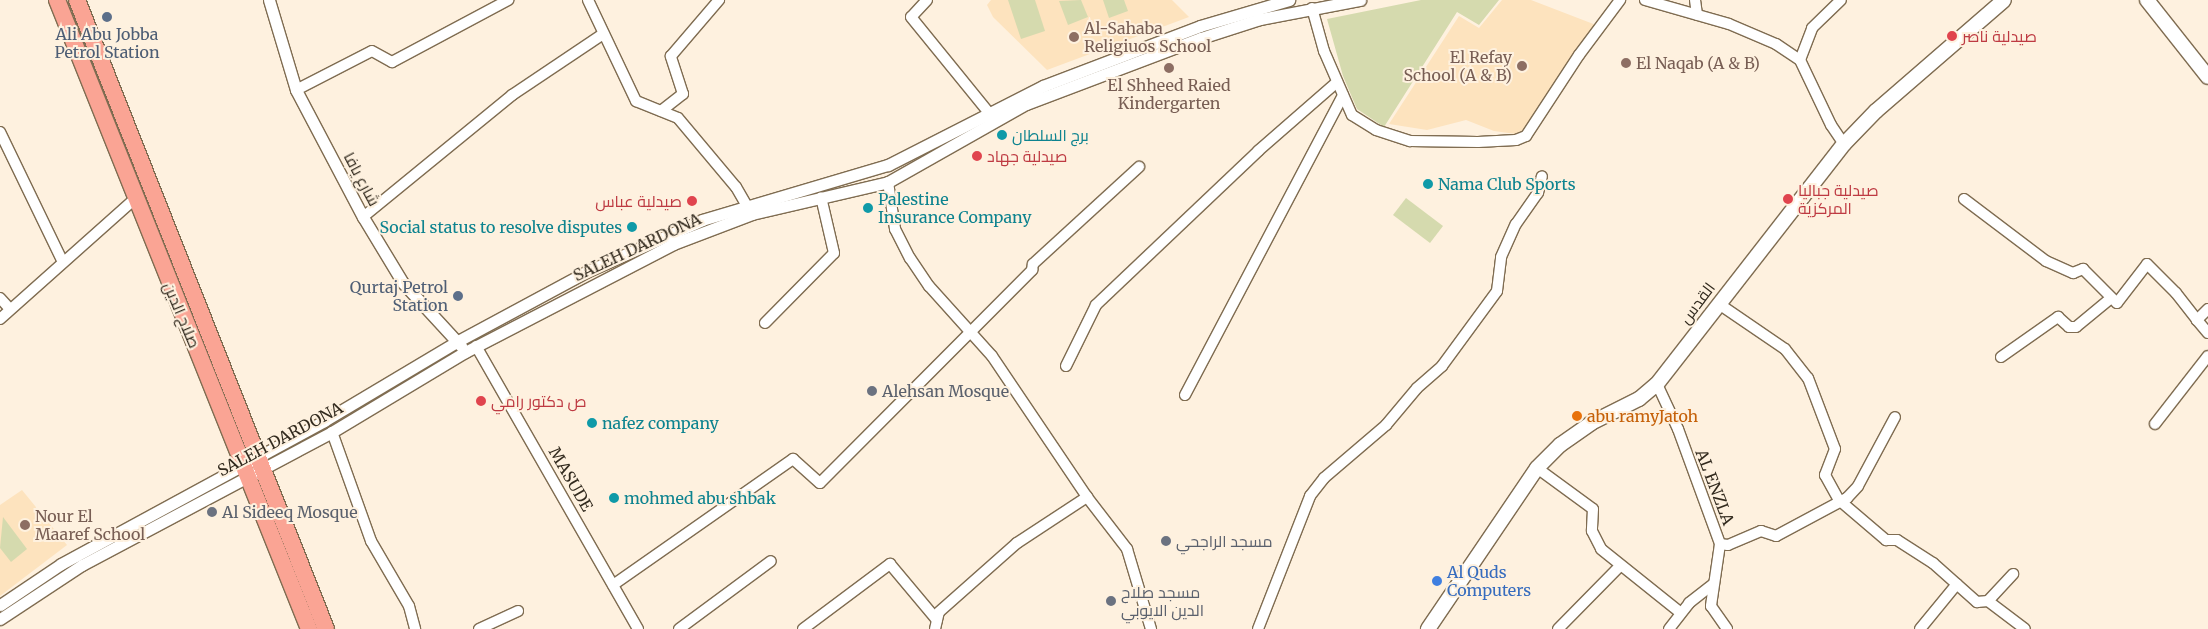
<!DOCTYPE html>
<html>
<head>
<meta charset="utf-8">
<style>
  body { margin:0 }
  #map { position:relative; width:2208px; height:629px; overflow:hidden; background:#fef1df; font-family:Merriweather,Cairo,serif }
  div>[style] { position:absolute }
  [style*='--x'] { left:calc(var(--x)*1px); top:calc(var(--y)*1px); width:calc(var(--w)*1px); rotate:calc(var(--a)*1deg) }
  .built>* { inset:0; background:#fde3be }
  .green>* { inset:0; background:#d5daae }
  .roads { filter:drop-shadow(1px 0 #7f6c51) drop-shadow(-1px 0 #7f6c51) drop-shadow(0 1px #7f6c51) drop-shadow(0 -1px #7f6c51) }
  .minor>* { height:10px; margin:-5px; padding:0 5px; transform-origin:5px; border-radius:5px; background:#fff }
  .tertiary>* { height:11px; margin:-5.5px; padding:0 5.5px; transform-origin:5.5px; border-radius:5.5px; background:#fff }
  .secondary>* { height:14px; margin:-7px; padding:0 7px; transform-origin:7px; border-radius:7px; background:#fff }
  .trunk>* { height:16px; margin:-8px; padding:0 8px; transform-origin:8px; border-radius:8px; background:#faa494 }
  .dots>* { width:14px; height:14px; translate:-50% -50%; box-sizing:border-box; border:2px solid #fef1df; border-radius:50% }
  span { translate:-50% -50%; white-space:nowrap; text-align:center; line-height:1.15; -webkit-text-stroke:4px #fef1df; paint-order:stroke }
  .education-label { font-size:16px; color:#785e54 }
  .left { translate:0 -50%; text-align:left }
  .right { translate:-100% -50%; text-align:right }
  .service-label { font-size:16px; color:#4e5e75 }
  .health-label { font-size:16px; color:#be3a42 }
  .culture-label { font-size:16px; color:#0d838f }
  .street-label { font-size:16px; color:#322a1e }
  .worship-label { font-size:16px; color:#5b616d }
  .food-label { font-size:16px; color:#c56008 }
  .shop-label { font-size:16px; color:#366cbe }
</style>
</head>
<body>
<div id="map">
  <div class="built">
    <div style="clip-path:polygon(991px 0,1172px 0,1189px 17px,1047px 70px,993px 17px,987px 5px)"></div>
    <div style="clip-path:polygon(1502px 0,1531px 0,1596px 25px,1523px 135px,1494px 131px,1466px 120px,1427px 130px,1389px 124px,1459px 16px,1479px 28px)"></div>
    <div style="clip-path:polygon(22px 490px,67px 545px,0 596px,0 505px)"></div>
  </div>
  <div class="green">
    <div style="clip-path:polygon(1008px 0,1035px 0,1045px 31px,1021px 39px)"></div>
    <div style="clip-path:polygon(1081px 0,1088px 17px,1068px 25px,1059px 1px)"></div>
    <div style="clip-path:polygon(1103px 0,1124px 0,1128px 11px,1109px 18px)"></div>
    <div style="clip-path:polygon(1421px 0,1499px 0,1479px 25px,1457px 12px,1384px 127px,1357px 109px,1343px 76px,1327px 19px)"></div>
    <div style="clip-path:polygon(1406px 198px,1443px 226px,1430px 243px,1393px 215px)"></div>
    <div style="clip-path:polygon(3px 517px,27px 549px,11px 562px,0 548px)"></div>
  </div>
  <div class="roads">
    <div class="minor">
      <div style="--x:588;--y:0;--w:112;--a:64.6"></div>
      <div style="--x:636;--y:101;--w:45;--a:22"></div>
      <div style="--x:678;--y:118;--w:90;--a:50"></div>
      <div style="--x:736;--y:187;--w:30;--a:60"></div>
      <div style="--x:927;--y:0;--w:23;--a:133"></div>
      <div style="--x:911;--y:17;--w:132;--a:50.9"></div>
      <div style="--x:1645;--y:0;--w:87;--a:15.9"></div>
      <div style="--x:1729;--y:24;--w:51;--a:23.1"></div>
      <div style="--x:1776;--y:44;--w:29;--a:34"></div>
      <div style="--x:1800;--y:60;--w:34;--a:-69"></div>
      <div style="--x:1812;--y:28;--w:40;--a:-44"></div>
      <div style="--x:1695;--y:0;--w:15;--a:82"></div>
      <div style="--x:1312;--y:8;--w:45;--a:74.4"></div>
      <div style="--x:1324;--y:51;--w:70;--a:66.4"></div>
      <div style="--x:1352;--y:115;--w:28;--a:32"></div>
      <div style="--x:1376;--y:130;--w:36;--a:18"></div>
      <div style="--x:1410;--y:141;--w:68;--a:0.8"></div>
      <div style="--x:1478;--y:142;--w:38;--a:-3"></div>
      <div style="--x:1516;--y:140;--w:11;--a:-22"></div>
      <div style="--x:1526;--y:136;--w:97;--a:-56.8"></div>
      <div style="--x:1579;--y:55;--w:69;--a:-53.3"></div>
      <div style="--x:1800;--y:60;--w:72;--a:64.5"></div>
      <div style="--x:1831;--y:125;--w:23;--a:56"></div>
      <div style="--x:296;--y:90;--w:85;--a:-27.2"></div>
      <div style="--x:372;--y:51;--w:23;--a:29"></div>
      <div style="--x:392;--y:62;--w:132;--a:-28.1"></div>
      <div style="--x:661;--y:111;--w:28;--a:-38"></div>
      <div style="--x:683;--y:94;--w:40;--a:-108"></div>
      <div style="--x:671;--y:56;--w:74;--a:-49.4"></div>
      <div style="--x:0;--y:132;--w:142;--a:64.2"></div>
      <div style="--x:888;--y:182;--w:48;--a:81.5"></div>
      <div style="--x:895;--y:229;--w:33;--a:63"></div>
      <div style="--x:910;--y:258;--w:34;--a:56"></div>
      <div style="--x:929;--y:286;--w:94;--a:48"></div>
      <div style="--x:992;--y:356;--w:170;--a:56"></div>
      <div style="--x:1087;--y:497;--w:66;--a:52.4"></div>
      <div style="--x:1127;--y:549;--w:84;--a:73.3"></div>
      <div style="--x:1964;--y:199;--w:103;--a:37.1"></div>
      <div style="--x:2046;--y:261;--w:30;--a:24"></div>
      <div style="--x:2073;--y:273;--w:11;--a:-22"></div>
      <div style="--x:2083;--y:269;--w:48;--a:45"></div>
      <div style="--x:2117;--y:303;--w:49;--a:-52.4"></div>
      <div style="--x:2147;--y:264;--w:41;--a:45"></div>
      <div style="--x:2176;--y:293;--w:34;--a:52"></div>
      <div style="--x:363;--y:217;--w:193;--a:-39.3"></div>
      <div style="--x:512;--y:95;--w:110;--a:-33.8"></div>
      <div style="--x:0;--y:298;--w:15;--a:48"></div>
      <div style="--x:1719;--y:304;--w:80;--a:34.3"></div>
      <div style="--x:1785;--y:349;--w:37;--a:52"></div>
      <div style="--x:1808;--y:378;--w:76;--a:69.2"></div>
      <div style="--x:1835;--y:449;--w:28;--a:111"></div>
      <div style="--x:1825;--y:475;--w:29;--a:61"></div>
      <div style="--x:1839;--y:500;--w:62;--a:40.4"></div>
      <div style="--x:1886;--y:540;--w:11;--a:0"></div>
      <div style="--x:1897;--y:540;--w:43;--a:32.6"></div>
      <div style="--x:1933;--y:563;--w:59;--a:41.6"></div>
      <div style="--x:1977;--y:602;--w:11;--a:-5"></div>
      <div style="--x:1988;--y:601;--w:37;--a:-47"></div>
      <div style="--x:2208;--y:309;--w:16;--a:135"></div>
      <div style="--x:2197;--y:320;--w:17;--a:50"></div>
      <div style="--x:0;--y:319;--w:183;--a:-41.7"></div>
      <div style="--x:765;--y:323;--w:98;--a:-45.4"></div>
      <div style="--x:834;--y:253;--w:57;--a:-103.1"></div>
      <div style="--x:476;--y:346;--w:326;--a:60.2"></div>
      <div style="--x:2001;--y:357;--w:70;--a:-35.1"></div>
      <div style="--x:2058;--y:317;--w:15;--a:42"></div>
      <div style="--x:2069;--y:327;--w:7;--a:0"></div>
      <div style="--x:2076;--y:327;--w:45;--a:-39.6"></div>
      <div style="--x:1066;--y:366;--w:68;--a:-63.8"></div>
      <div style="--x:1096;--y:305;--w:224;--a:-43.5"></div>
      <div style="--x:1258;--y:151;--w:105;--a:-41.1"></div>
      <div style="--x:1657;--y:384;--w:50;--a:65"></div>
      <div style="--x:1678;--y:429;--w:122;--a:69.9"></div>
      <div style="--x:1720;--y:544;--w:63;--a:98.3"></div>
      <div style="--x:1711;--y:606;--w:28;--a:55"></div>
      <div style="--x:1185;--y:395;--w:339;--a:-62.2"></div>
      <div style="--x:2155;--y:424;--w:86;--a:-52.1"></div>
      <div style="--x:332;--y:432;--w:116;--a:70.3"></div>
      <div style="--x:371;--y:541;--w:75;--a:59.7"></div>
      <div style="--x:409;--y:606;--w:24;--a:75"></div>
      <div style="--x:1537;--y:468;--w:69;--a:36.2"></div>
      <div style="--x:1593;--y:509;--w:22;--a:93"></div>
      <div style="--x:1592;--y:531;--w:20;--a:63"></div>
      <div style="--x:1601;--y:549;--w:102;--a:38.7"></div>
      <div style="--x:1720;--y:544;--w:8;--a:7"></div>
      <div style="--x:1728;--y:545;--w:36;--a:-23"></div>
      <div style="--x:1761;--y:531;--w:16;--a:18"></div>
      <div style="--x:1776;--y:536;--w:81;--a:-28.2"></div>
      <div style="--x:1847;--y:498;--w:16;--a:-47"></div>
      <div style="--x:1858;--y:486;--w:78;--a:-61.8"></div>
      <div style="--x:613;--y:585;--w:220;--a:-35"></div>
      <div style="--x:793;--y:459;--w:36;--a:42"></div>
      <div style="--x:820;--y:483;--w:301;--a:-45.1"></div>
      <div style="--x:1032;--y:270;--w:6;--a:-81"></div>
      <div style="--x:1033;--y:264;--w:144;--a:-42.5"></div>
      <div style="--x:1988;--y:601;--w:46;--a:37.1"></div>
      <div style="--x:479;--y:629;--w:43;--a:-24.8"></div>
      <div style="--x:679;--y:629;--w:114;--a:-36.5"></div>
      <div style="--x:803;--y:629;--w:109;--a:-36.8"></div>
      <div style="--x:890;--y:564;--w:73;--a:50"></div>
      <div style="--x:935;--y:629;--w:17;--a:-77"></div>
      <div style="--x:939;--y:612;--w:104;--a:-41.5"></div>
      <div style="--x:1017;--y:543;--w:84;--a:-33.3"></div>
      <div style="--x:1258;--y:629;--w:143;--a:-68.6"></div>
      <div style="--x:1310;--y:496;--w:23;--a:-52"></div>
      <div style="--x:1324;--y:478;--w:82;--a:-40.5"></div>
      <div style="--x:1386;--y:425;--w:48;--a:-50"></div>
      <div style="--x:1417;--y:388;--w:33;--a:-41"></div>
      <div style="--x:1442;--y:366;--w:93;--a:-53.7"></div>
      <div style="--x:1497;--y:291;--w:34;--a:-83"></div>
      <div style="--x:1501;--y:257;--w:36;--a:-66"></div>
      <div style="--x:1516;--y:224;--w:38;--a:-55"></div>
      <div style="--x:1538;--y:193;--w:17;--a:-77"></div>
      <div style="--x:1558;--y:629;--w:87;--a:-45.5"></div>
      <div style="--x:1669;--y:629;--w:33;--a:-52"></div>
      <div style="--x:1689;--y:603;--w:31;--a:-38"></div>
      <div style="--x:1920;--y:629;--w:58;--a:-50.6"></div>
    </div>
    <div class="tertiary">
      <div style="--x:269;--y:0;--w:94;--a:73.3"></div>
      <div style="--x:296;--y:90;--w:144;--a:62.2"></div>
      <div style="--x:363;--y:217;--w:77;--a:58.8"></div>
      <div style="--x:403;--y:283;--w:86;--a:47.4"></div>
      <div style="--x:0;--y:605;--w:73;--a:-33.9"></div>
      <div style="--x:61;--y:564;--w:299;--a:-28.5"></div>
      <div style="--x:324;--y:421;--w:156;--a:-30.8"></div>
      <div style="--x:458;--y:341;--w:145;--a:-28.3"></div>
      <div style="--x:586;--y:272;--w:127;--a:-24.1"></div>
      <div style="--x:702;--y:220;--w:194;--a:-16.5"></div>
      <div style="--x:888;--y:165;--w:174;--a:-27"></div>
      <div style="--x:1043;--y:86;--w:168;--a:-20.9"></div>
      <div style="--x:1200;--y:26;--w:93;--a:-16.3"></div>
      <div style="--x:0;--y:619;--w:98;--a:-33.4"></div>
      <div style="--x:82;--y:565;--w:283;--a:-28"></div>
      <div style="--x:332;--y:432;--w:155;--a:-31"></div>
      <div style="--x:465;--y:352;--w:234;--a:-27.4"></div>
      <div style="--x:673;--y:244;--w:85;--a:-20.8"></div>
      <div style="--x:752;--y:214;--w:140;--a:-13.2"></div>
      <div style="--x:888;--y:182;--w:159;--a:-29.5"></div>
      <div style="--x:1026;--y:104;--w:187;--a:-20.7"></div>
      <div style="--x:1201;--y:38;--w:62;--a:-17.9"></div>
      <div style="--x:1260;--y:19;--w:102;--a:-10.8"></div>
    </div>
    <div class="secondary">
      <div style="--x:2147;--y:0;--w:98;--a:51.6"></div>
      <div style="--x:1428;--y:629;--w:194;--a:-55.9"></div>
      <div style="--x:1537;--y:468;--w:33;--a:-45"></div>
      <div style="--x:1560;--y:445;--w:38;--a:-35"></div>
      <div style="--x:1591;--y:423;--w:54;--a:-26.6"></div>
      <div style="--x:1639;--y:399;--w:23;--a:-40"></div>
      <div style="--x:1657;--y:384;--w:304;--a:-52.1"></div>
      <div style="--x:1844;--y:144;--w:46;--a:-45.9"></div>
      <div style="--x:1876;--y:111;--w:169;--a:-40.9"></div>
    </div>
    <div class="trunk">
      <div style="--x:57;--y:0;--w:678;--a:68.17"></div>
      <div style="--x:77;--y:0;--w:676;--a:68.4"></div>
    </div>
  </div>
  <div class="dots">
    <div style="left:107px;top:17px;background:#5c6f8a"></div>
    <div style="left:1952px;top:36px;background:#e0444e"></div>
    <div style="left:1074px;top:37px;background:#8d6e63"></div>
    <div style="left:1626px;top:63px;background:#8d6e63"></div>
    <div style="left:1522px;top:66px;background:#8d6e63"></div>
    <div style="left:1169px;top:68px;background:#8d6e63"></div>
    <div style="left:1002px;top:135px;background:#0f9aa8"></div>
    <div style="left:977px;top:156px;background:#e0444e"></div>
    <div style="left:1428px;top:184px;background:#0f9aa8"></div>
    <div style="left:1788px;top:199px;background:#e0444e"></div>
    <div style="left:692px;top:201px;background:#e0444e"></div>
    <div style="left:868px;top:208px;background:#0f9aa8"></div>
    <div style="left:632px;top:227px;background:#0f9aa8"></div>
    <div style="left:458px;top:296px;background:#5c6f8a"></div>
    <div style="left:872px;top:391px;background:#6b7280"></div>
    <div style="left:481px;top:401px;background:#e0444e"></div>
    <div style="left:1577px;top:416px;background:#e8710a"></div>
    <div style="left:592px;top:423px;background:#0f9aa8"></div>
    <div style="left:614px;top:498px;background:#0f9aa8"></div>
    <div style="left:212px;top:512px;background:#6b7280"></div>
    <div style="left:25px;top:525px;background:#8d6e63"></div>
    <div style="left:1166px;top:541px;background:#6b7280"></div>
    <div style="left:1437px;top:581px;background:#3f7fe0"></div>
    <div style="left:1111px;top:601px;background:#6b7280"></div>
  </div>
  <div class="education-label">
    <span class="left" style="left:1084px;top:37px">Al-Sahaba<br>Religiuos School</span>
    <span class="right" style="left:1512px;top:66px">El Refay<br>School (A &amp; B)</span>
    <span class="left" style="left:1636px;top:63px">El Naqab (A &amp; B)</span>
    <span style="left:1169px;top:94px">El Shheed Raied<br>Kindergarten</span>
    <span class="left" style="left:35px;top:525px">Nour El<br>Maaref School</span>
  </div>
  <div class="service-label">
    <span style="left:107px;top:43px">Ali Abu Jobba<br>Petrol Station</span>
    <span class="right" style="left:448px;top:296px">Qurtaj Petrol<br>Station</span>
  </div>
  <div class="health-label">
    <span class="left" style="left:1962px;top:36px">صيدلية ناصر</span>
    <span class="left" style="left:987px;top:156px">صيدلية جهاد</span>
    <span class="left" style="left:1798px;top:199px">صيدلية جباليا<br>المركزية</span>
    <span class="right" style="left:682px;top:201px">صيدلية عباس</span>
    <span class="left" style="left:491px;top:401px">ص دكتور رامي</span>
  </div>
  <div class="culture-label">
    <span class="left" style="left:1012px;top:135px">برج السلطان</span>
    <span class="left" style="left:1438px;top:184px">Nama Club Sports</span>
    <span class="left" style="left:878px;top:208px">Palestine<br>Insurance Company</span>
    <span class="right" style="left:622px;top:227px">Social status to resolve disputes</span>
    <span class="left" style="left:602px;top:423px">nafez company</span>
    <span class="left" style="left:624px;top:498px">mohmed abu shbak</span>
  </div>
  <div class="street-label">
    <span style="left:362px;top:179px;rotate:62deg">شارع يافا</span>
    <span style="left:637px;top:247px;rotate:-25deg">SALEH DARDONA</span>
    <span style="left:1697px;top:303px;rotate:-53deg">القدس</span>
    <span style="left:182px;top:315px;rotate:67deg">صلاح الدين</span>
    <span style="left:280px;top:439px;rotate:-28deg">SALEH DARDONA</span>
    <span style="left:571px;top:479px;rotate:60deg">MASUDE</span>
    <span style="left:1715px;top:487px;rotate:69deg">AL ENZLA</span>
  </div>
  <div class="worship-label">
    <span class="left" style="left:882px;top:391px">Alehsan Mosque</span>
    <span class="left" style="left:222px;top:512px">Al Sideeq Mosque</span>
    <span class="left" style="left:1176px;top:541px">مسجد الراجحي</span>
    <span class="left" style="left:1121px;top:601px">مسجد صلاح<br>الدين الايوبي</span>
  </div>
  <div class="food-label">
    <span class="left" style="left:1587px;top:416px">abu ramyJatoh</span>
  </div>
  <div class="shop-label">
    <span class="left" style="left:1447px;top:581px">Al Quds<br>Computers</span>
  </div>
</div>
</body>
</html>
